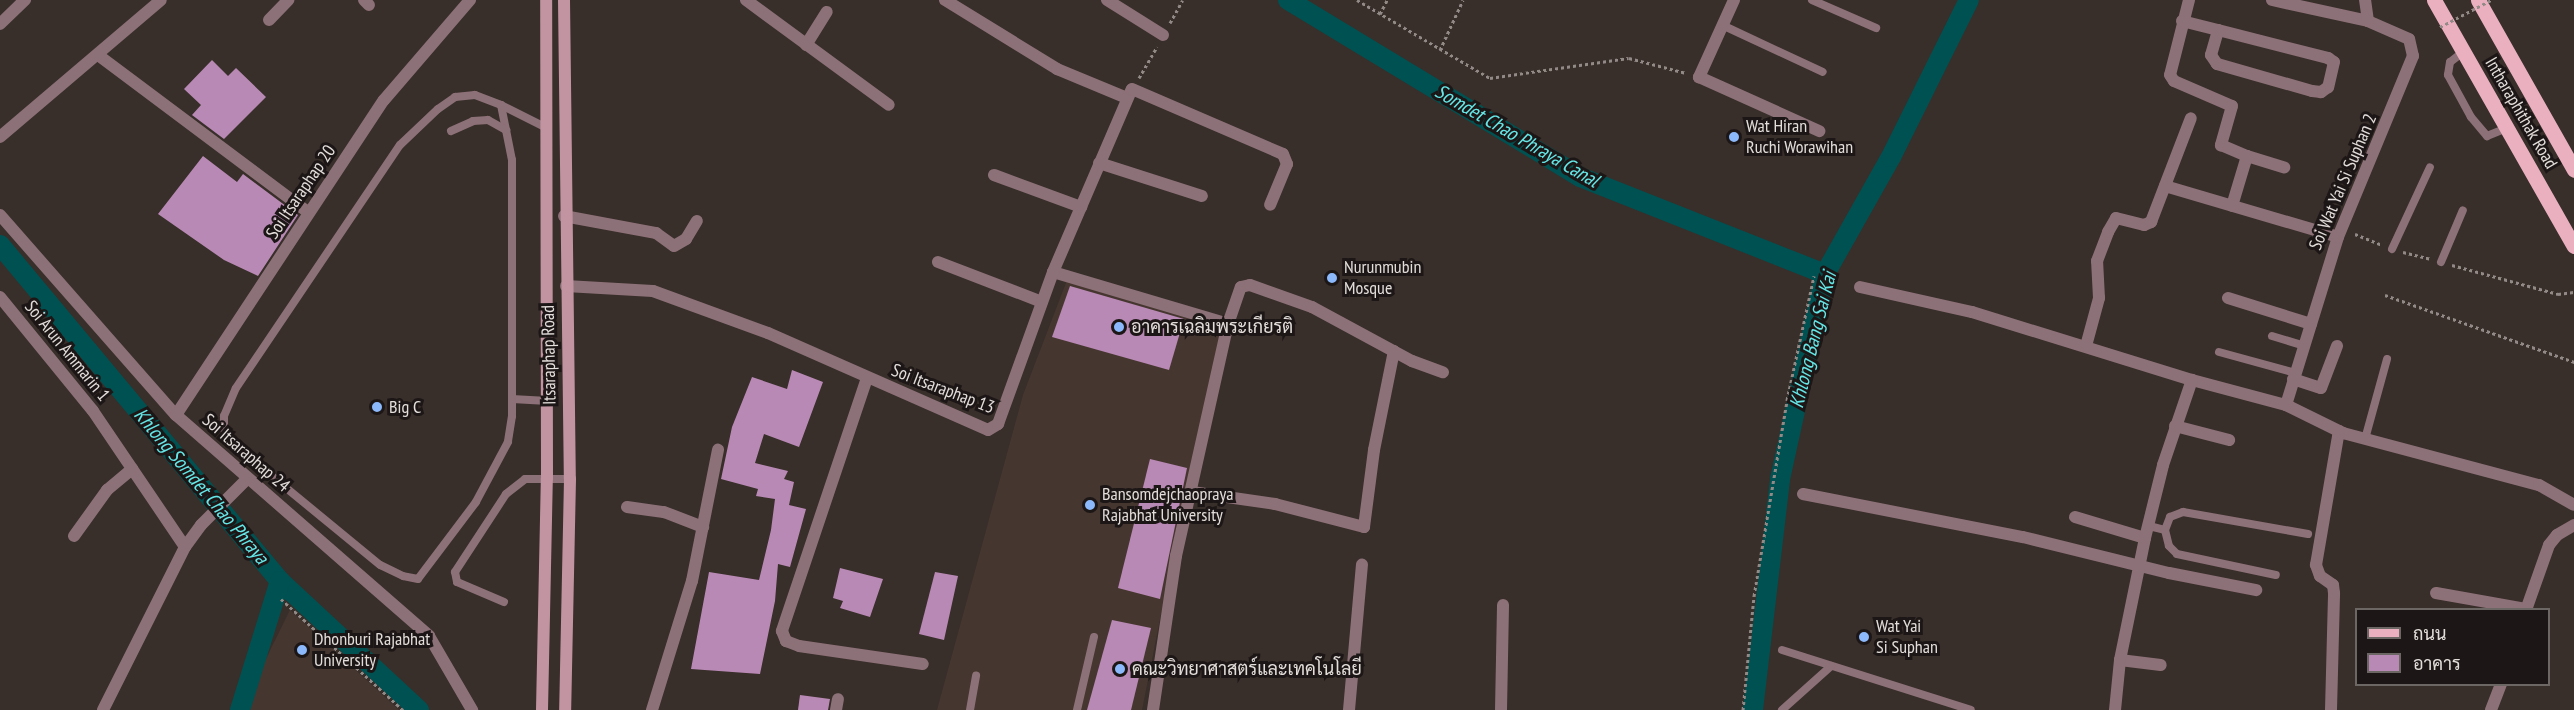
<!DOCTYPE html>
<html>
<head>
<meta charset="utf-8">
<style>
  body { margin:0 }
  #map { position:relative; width:2574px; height:710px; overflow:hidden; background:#382e2a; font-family:"PT Sans Narrow",Sarabun,sans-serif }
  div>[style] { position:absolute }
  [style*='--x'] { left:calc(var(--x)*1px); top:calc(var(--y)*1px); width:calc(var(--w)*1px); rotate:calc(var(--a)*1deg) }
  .built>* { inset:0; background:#463630 }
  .canal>* { height:20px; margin:-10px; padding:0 10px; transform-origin:10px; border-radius:10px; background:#005152 }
  .building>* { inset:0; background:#b989b5 }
  .path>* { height:3px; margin-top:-1.5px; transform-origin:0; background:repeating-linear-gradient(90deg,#928a87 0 3px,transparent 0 6px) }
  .lane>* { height:8px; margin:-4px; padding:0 4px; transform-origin:4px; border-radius:4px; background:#8d7178 }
  .street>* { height:12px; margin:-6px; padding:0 6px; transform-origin:6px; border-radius:6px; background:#8d7178 }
  .secondary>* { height:12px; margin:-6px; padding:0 6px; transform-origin:6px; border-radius:6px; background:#c294a1 }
  .primary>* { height:15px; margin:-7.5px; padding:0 7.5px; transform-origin:7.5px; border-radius:7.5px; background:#eab0c0 }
  .path-bridge>* { height:3px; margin-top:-1.5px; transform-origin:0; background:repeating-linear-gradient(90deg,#928a87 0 3px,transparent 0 6px) }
  .dots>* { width:16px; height:16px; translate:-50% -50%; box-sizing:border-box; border:3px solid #1c1716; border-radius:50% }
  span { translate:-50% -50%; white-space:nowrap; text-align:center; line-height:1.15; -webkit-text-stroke:6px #1c1716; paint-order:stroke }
  .street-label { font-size:18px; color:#e3dddb }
  .poi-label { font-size:18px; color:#e3dddb }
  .left { translate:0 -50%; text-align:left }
  .water-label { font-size:20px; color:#65e7e8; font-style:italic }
  .legend { position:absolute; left:2355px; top:608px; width:195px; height:78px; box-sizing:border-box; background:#1c1716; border:2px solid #6c6665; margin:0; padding:8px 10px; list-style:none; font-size:18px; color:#e3dddb }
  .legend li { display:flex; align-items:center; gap:12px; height:30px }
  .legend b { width:30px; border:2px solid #6c6665 }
</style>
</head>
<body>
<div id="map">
  <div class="built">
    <div style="clip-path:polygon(1069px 275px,1231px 325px,1161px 614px,1142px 710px,937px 710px,1023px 395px)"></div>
    <div style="clip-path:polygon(290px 610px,399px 710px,247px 710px,251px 689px)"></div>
  </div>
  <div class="canal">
    <div style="--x:1288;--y:0;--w:341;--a:31.2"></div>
    <div style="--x:1580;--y:177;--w:264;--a:21.6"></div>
    <div style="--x:0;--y:245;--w:437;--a:50.2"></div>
    <div style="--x:280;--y:581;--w:190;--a:42.9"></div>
    <div style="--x:240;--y:710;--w:135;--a:-72.8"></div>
    <div style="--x:1753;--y:710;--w:233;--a:-83.3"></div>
    <div style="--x:1780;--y:479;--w:210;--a:-77.6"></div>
    <div style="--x:1825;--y:274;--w:134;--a:-60.6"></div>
    <div style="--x:1891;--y:157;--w:175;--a:-63.6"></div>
  </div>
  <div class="building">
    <div style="clip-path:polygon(212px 60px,228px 76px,236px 68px,266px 97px,224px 139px,192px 115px,201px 105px,184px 89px)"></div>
    <div style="clip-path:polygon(203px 156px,237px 182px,243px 174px,298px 215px,258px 276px,224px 260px,158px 214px)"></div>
    <div style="clip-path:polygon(1070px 286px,1184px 319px,1169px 370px,1052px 337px)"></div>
    <div style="clip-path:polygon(792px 370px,823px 382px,799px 447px,764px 434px,755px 463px,788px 471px,784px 479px,794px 482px,789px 505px,806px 509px,790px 567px,778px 564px,775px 601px,760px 674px,691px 669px,709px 572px,759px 580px,771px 530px,775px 499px,756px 496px,758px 489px,721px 479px,732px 427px,752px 377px,787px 389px)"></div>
    <div style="clip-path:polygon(1150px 459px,1187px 468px,1160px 599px,1118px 588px)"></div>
    <div style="clip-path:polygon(840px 568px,883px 579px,870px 617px,840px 608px,843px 601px,833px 598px)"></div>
    <div style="clip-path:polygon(935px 572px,958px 576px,944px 640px,919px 634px)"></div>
    <div style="clip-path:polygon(1112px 620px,1151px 628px,1131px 710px,1087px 710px)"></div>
    <div style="clip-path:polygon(800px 695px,830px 699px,828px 710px,798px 710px)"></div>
  </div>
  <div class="path">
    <div style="--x:1357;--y:0;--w:154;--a:30.4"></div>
    <div style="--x:1490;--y:78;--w:140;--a:-8.2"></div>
    <div style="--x:1629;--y:58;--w:59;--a:14.7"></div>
    <div style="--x:1380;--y:14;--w:16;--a:-63"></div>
    <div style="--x:1170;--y:23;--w:26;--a:-61"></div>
    <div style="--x:1440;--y:50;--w:55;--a:-65.3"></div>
    <div style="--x:1139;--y:78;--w:36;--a:-60"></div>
    <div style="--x:2355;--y:234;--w:29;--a:22"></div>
    <div style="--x:2403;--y:252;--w:29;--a:14"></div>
    <div style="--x:2452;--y:265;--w:110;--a:15.3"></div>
    <div style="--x:2558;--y:294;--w:16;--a:-7"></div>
    <div style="--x:2385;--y:295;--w:201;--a:19.5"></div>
    <div style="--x:281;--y:599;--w:165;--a:42.3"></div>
    <div style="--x:1743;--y:710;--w:115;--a:-84.5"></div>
    <div style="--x:1754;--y:596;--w:199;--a:-80.4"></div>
    <div style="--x:1787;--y:400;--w:127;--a:-77.7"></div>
  </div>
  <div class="lane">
    <div style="--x:1812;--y:0;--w:70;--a:23.6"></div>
    <div style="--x:1722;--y:25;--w:111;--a:25"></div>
    <div style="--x:2463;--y:52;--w:16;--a:142"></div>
    <div style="--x:2450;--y:62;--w:13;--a:99"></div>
    <div style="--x:2448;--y:75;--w:48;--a:61.3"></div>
    <div style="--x:2471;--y:117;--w:25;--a:50"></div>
    <div style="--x:2487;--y:136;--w:22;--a:-22"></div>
    <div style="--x:501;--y:105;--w:56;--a:78.7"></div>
    <div style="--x:512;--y:160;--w:256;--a:90"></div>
    <div style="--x:512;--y:416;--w:26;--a:99"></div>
    <div style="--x:508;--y:442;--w:68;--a:118.1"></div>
    <div style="--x:476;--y:502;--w:96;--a:127"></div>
    <div style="--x:418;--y:579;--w:15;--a:-169"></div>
    <div style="--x:403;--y:576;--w:25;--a:-154"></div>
    <div style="--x:380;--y:565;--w:194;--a:-140.6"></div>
    <div style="--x:230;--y:442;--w:14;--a:-115"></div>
    <div style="--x:224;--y:429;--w:13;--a:-90"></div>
    <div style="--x:224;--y:416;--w:30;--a:-67"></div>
    <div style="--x:236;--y:388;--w:293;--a:-56"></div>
    <div style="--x:400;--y:145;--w:52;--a:-43.5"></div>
    <div style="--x:438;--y:109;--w:21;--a:-35"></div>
    <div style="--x:455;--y:97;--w:20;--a:-6"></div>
    <div style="--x:475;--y:95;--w:28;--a:21"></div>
    <div style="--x:501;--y:105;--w:51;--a:26.6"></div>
    <div style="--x:451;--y:131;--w:24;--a:-24"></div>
    <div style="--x:473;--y:121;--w:15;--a:-4"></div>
    <div style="--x:488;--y:120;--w:21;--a:29"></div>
    <div style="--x:2392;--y:249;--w:90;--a:-65.1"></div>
    <div style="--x:2441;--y:262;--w:56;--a:-67.1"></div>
    <div style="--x:2272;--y:336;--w:34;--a:17"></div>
    <div style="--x:2219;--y:352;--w:80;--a:15.3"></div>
    <div style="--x:512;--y:399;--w:36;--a:3"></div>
    <div style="--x:2365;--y:439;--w:83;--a:-74.6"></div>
    <div style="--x:2149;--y:526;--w:16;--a:14"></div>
    <div style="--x:2165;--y:530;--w:14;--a:-69"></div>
    <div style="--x:2170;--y:517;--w:14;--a:-21"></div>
    <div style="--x:2183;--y:512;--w:127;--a:10"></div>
    <div style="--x:2165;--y:530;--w:16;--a:76"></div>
    <div style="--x:2169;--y:546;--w:11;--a:45"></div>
    <div style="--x:2177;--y:554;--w:101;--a:12"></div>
    <div style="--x:504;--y:602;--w:51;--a:-156.9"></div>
    <div style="--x:457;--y:582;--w:10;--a:-101"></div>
    <div style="--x:455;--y:572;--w:93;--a:-56.8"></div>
    <div style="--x:506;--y:494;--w:24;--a:-38"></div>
    <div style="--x:525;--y:479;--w:45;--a:0"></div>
    <div style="--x:1782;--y:650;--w:198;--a:17.6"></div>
    <div style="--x:970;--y:710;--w:35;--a:-80"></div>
    <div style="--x:1077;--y:710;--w:75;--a:-76.9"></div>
    <div style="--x:1782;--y:710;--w:66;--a:-41.9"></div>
  </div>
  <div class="street">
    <div style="--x:364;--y:0;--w:7;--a:45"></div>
    <div style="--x:746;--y:0;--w:177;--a:36.3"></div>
    <div style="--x:945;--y:0;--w:132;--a:31.6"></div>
    <div style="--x:1057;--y:69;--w:76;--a:22.5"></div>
    <div style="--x:1107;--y:0;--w:66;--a:32"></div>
    <div style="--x:1734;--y:0;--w:85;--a:114.4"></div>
    <div style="--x:1699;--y:77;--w:132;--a:24.2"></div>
    <div style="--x:2189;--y:0;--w:77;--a:104.2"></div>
    <div style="--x:2170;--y:75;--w:7;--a:56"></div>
    <div style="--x:2174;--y:81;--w:63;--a:23.3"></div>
    <div style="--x:2232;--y:106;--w:41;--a:105.8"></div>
    <div style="--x:2221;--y:145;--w:28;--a:23"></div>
    <div style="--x:2247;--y:156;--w:52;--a:106.7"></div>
    <div style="--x:2272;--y:0;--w:98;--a:12.3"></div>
    <div style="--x:269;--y:20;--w:28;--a:-46"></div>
    <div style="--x:2182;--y:21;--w:37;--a:14"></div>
    <div style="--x:2218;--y:30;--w:114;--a:14.3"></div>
    <div style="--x:2328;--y:58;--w:7;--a:34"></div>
    <div style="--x:2334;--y:62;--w:26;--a:103"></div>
    <div style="--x:2328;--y:87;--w:9;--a:144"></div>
    <div style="--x:2321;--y:92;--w:9;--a:-174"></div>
    <div style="--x:2312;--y:91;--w:99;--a:-164.1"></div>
    <div style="--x:2217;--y:64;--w:11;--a:-124"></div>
    <div style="--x:2211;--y:55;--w:26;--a:-74"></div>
    <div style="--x:0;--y:24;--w:35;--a:-44"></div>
    <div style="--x:806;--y:45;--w:39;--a:-58"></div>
    <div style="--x:98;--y:55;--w:262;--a:36.8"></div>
    <div style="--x:0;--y:137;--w:211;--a:-40.4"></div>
    <div style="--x:2247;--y:156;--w:39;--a:17"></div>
    <div style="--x:1099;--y:163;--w:108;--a:17.8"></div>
    <div style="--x:994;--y:175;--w:93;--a:20.2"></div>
    <div style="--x:2165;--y:186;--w:180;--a:16.4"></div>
    <div style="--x:0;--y:215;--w:266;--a:48.7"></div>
    <div style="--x:176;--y:415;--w:336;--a:41.1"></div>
    <div style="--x:429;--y:636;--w:86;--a:59.8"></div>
    <div style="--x:564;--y:216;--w:94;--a:10.5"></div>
    <div style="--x:656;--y:233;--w:22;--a:36"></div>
    <div style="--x:674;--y:246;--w:14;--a:-30"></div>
    <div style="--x:686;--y:239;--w:21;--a:-59"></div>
    <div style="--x:938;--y:262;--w:111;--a:21"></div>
    <div style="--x:1053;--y:272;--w:183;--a:16.5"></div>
    <div style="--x:566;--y:286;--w:87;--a:3.3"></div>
    <div style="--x:653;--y:291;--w:122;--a:20.1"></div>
    <div style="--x:768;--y:333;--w:240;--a:23.8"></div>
    <div style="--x:988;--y:430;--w:12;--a:-31"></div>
    <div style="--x:998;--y:424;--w:162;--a:-70.1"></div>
    <div style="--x:1053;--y:272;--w:199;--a:-66.7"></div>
    <div style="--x:1132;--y:89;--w:164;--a:23.3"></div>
    <div style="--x:1283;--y:154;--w:11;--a:68"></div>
    <div style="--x:1287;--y:164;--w:44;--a:112.5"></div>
    <div style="--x:1860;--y:287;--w:115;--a:12.6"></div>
    <div style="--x:1972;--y:312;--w:230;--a:17.2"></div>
    <div style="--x:2192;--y:380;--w:97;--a:14.9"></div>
    <div style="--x:2286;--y:405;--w:64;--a:26.2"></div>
    <div style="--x:2343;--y:433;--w:203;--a:14.9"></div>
    <div style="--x:2539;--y:485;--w:40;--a:29.7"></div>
    <div style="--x:0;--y:297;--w:147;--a:50.8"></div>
    <div style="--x:93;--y:411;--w:164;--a:55.9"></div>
    <div style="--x:2228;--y:298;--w:87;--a:17.4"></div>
    <div style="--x:2086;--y:346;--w:50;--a:-74.8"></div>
    <div style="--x:2099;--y:298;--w:37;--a:-93"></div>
    <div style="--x:2097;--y:261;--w:31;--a:-69"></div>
    <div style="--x:2108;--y:232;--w:16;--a:-60"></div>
    <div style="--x:2116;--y:218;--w:29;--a:14"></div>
    <div style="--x:2144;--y:225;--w:8;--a:-23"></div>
    <div style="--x:2151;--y:222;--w:111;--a:-69"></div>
    <div style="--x:867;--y:378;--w:267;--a:108.6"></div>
    <div style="--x:782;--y:631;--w:11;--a:68"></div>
    <div style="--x:786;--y:641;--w:14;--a:21"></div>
    <div style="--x:799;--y:646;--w:125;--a:8.3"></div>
    <div style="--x:2293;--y:379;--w:29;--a:18"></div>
    <div style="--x:2321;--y:388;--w:45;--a:-69.1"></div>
    <div style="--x:2286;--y:405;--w:176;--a:-72.8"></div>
    <div style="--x:2338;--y:237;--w:196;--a:-67.5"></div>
    <div style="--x:2413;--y:56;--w:17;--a:-103"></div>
    <div style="--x:2409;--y:39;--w:45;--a:-156.3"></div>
    <div style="--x:2368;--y:21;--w:21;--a:-98"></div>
    <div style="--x:176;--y:415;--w:377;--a:-56.6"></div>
    <div style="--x:384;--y:100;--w:132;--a:-49.3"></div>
    <div style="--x:2175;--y:426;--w:56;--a:14.5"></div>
    <div style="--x:1192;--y:492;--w:84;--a:8.2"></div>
    <div style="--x:1275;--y:504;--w:92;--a:14.5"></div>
    <div style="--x:1364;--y:527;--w:78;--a:-82.6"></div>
    <div style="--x:1374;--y:450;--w:101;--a:-78.6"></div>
    <div style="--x:1803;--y:494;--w:224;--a:11.1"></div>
    <div style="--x:2023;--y:537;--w:150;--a:13.9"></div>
    <div style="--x:2169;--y:573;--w:89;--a:11.1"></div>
    <div style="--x:627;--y:507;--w:37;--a:8"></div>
    <div style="--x:664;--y:512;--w:42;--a:21"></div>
    <div style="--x:2075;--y:517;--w:73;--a:16.7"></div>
    <div style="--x:74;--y:536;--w:57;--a:-54.3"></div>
    <div style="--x:107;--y:490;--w:33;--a:-40"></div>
    <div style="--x:2436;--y:593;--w:91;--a:10.1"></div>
    <div style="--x:2526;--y:610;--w:69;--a:-70.5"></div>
    <div style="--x:2549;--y:545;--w:13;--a:-51"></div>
    <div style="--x:2557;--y:535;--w:20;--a:-30"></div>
    <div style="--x:2120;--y:660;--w:41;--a:7"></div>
    <div style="--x:103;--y:710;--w:182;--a:-63.3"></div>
    <div style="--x:185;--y:547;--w:27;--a:-54"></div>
    <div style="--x:201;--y:525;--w:65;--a:-45"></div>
    <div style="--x:652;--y:710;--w:135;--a:-72.8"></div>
    <div style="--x:692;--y:581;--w:134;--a:-78.8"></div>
    <div style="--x:836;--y:710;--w:11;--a:-80"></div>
    <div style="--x:1153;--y:710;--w:156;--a:-81.5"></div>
    <div style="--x:1176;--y:556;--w:238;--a:-77.4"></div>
    <div style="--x:1228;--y:324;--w:39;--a:-71"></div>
    <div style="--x:1241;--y:287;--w:9;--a:-13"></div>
    <div style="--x:1250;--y:285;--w:66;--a:19.5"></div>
    <div style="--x:1312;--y:307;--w:114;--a:28.4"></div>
    <div style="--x:1412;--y:361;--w:33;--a:20"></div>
    <div style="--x:1349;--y:710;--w:146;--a:-84.9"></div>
    <div style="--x:1501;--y:710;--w:105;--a:-88.9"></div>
    <div style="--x:2115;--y:710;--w:50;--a:-84.3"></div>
    <div style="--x:2120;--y:660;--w:125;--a:-78.4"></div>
    <div style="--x:2145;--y:538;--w:75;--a:-76.1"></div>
    <div style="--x:2163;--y:465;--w:90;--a:-71.2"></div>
    <div style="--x:2331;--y:710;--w:117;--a:-88.5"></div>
    <div style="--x:2334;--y:593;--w:8;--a:-97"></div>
    <div style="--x:2333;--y:585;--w:16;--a:-145"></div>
    <div style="--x:2320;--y:576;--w:12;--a:-110"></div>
    <div style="--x:2316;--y:565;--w:136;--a:-80.3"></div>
    <div style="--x:2491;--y:710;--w:28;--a:-69"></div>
  </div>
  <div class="secondary">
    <div style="--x:564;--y:0;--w:479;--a:89.3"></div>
    <div style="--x:570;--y:479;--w:231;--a:91.2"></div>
    <div style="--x:542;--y:710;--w:232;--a:-88.8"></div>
    <div style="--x:547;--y:478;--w:478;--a:-90.1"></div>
  </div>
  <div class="primary">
    <div style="--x:2434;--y:0;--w:283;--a:60.4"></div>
    <div style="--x:2478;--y:0;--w:195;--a:60.5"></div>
  </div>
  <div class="path-bridge">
    <div style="--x:2440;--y:27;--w:58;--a:-27.9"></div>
  </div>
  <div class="dots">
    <div style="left:1734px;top:137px;background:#8cb9fc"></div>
    <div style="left:1332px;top:278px;background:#8cb9fc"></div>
    <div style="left:1119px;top:327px;background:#8cb9fc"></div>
    <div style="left:377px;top:407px;background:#8cb9fc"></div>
    <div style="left:1090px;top:505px;background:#8cb9fc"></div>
    <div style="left:1864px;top:637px;background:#8cb9fc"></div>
    <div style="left:302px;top:650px;background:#8cb9fc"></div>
    <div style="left:1120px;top:669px;background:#8cb9fc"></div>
  </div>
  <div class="street-label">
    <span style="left:2521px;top:113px;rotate:60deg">Intharaphithak Road</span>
    <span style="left:2343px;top:182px;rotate:-67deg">Soi Wat Yai Si Suphan 2</span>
    <span style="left:301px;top:192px;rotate:-56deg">Soi Itsaraphap 20</span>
    <span style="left:67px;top:351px;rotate:51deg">Soi Arun Ammarin 1</span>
    <span style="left:549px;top:355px;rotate:-91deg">Itsaraphap Road</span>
    <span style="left:943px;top:389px;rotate:21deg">Soi Itsaraphap 13</span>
    <span style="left:246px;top:453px;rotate:41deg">Soi Itsaraphap 24</span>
  </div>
  <div class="poi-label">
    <span class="left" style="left:1746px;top:137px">Wat Hiran<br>Ruchi Worawihan</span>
    <span class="left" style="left:1344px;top:278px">Nurunmubin<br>Mosque</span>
    <span class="left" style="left:1131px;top:327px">อาคารเฉลิมพระเกียรติ</span>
    <span class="left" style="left:389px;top:407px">Big C</span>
    <span class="left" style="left:1102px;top:505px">Bansomdejchaopraya<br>Rajabhat University</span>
    <span class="left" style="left:1876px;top:637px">Wat Yai<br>Si Suphan</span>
    <span class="left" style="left:314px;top:650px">Dhonburi Rajabhat<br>University</span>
    <span class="left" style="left:1132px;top:669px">คณะวิทยาศาสตร์และเทคโนโลยี</span>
  </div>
  <div class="water-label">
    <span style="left:1517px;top:136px;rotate:30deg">Somdet Chao Phraya Canal</span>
    <span style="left:1813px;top:340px;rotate:-76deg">Khlong Bang Sai Kai</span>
    <span style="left:201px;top:486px;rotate:50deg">Khlong Somdet Chao Phraya</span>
  </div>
  <ul class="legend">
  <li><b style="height:8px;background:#eab0c0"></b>ถนน</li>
  <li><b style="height:16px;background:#b989b5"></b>อาคาร</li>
  </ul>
</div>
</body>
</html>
